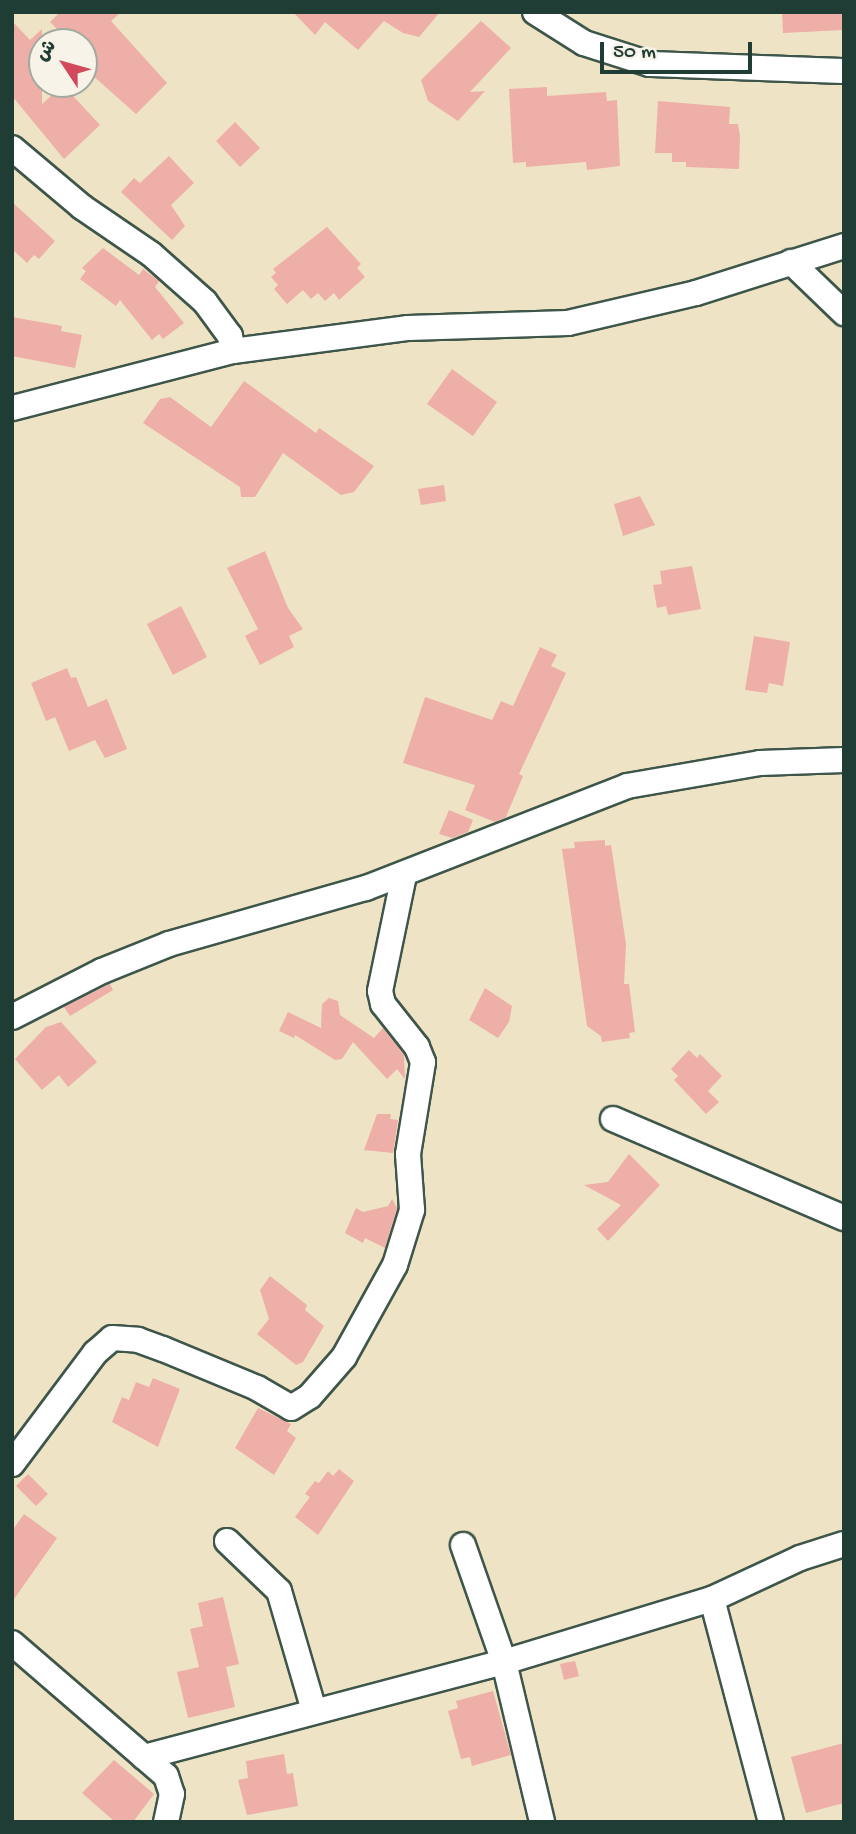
<!DOCTYPE html>
<html>
<head>
<meta charset="utf-8">
<style>
  body { margin:0 }
  #map { position:relative; width:856px; height:1834px; overflow:hidden; background:#efe3c5; font-family:"Gochi Hand","Playpen Sans Arabic",sans-serif }
  div>[style] { position:absolute }
  [style*='--x'] { left:calc(var(--x)*1px); top:calc(var(--y)*1px); width:calc(var(--w)*1px); rotate:calc(var(--a)*1deg) }
  .building>* { inset:0; background:#edafa7 }
  .roads { filter:drop-shadow(2px 0 #3e564a) drop-shadow(-2px 0 #3e564a) drop-shadow(0 2px #3e564a) drop-shadow(0 -2px #3e564a) }
  .minor>* { height:24px; margin:-12px; padding:0 12px; transform-origin:12px; border-radius:12px; background:#fff }
  span { translate:-50% -50%; white-space:nowrap; text-align:center; line-height:1.15; -webkit-text-stroke:6px #f7f3e8; paint-order:stroke }
  .frame { position:absolute; inset:0; border:14px solid #1f3d34; pointer-events:none }
  .north { position:absolute; left:28px; top:28px; width:70px; height:70px; box-sizing:border-box; background:#f7f3e8; border:2px solid #a1aaa0; border-radius:50%; rotate:306deg; font-size:19px; font-weight:700; line-height:28px; text-align:center; color:#1f3d34 }
  .north::after { content:''; display:block; margin:auto; width:24px; height:32px; background:#d1495b; clip-path:polygon(50% 0,100% 100%,50% 72%,0 100%) }
  .scale { position:absolute; left:600px; top:42px; width:152px; height:32px; box-sizing:border-box; border:4px solid #1f3d34; border-top:0; padding-left:9px; font-size:21px; line-height:24px; white-space:nowrap; color:#1f3d34; -webkit-text-stroke:5px #f7f3e8; paint-order:stroke }
</style>
</head>
<body>
<div id="map">
  <div class="building">
    <div style="clip-path:polygon(60px 12px,121px 12px,111px 21px,167px 83px,136px 114px,91px 74px,96px 69px,84px 56px,84px 42px,70px 42px,50px 22px)"></div>
    <div style="clip-path:polygon(293px 12px,440px 12px,419px 37px,403px 33px,384px 21px,358px 50px,325px 22px,315px 35px)"></div>
    <div style="clip-path:polygon(782px 12px,844px 12px,844px 30px,783px 33px)"></div>
    <div style="clip-path:polygon(12px 21px,30px 40px,42px 29px,42px 52px,37px 57px,42px 62px,42px 104px,63px 85px,100px 125px,64px 159px,12px 96px)"></div>
    <div style="clip-path:polygon(481px 21px,511px 48px,470px 92px,485px 91px,458px 121px,428px 101px,421px 80px)"></div>
    <div style="clip-path:polygon(547px 87px,547px 96px,606px 92px,607px 101px,617px 100px,620px 166px,587px 170px,586px 162px,526px 167px,526px 162px,513px 163px,509px 89px)"></div>
    <div style="clip-path:polygon(658px 101px,730px 107px,729px 124px,738px 124px,740px 136px,739px 169px,686px 167px,686px 162px,672px 162px,672px 153px,655px 153px)"></div>
    <div style="clip-path:polygon(235px 122px,260px 148px,240px 167px,216px 141px)"></div>
    <div style="clip-path:polygon(169px 156px,194px 183px,171px 205px,185px 226px,172px 240px,121px 192px,134px 178px,140px 183px)"></div>
    <div style="clip-path:polygon(12px 202px,55px 241px,39px 259px,34px 255px,27px 263px,12px 249px)"></div>
    <div style="clip-path:polygon(327px 227px,361px 264px,357px 268px,365px 277px,339px 300px,334px 293px,325px 301px,318px 293px,311px 299px,303px 290px,287px 304px,274px 289px,278px 285px,271px 277px,276px 273px,273px 269px)"></div>
    <div style="clip-path:polygon(103px 248px,139px 275px,143px 269px,159px 281px,155px 287px,184px 323px,163px 339px,159px 334px,152px 340px,120px 300px,116px 306px,80px 279px,86px 271px,82px 268px)"></div>
    <div style="clip-path:polygon(12px 317px,62px 326px,61px 331px,82px 335px,75px 368px,12px 356px)"></div>
    <div style="clip-path:polygon(452px 369px,497px 402px,473px 436px,427px 404px)"></div>
    <div style="clip-path:polygon(244px 381px,316px 433px,319px 428px,374px 466px,354px 492px,341px 495px,283px 453px,255px 497px,241px 497px,240px 487px,143px 423px,160px 399px,170px 397px,211px 427px)"></div>
    <div style="clip-path:polygon(444px 485px,446px 501px,421px 505px,418px 489px)"></div>
    <div style="clip-path:polygon(640px 496px,655px 525px,623px 536px,614px 504px)"></div>
    <div style="clip-path:polygon(265px 551px,288px 608px,303px 629px,289px 636px,294px 647px,260px 665px,245px 636px,258px 629px,227px 568px)"></div>
    <div style="clip-path:polygon(692px 566px,701px 609px,668px 615px,666px 606px,657px 608px,653px 585px,662px 584px,660px 571px)"></div>
    <div style="clip-path:polygon(181px 606px,207px 657px,173px 675px,147px 624px)"></div>
    <div style="clip-path:polygon(754px 636px,790px 642px,783px 686px,769px 683px,767px 693px,745px 690px)"></div>
    <div style="clip-path:polygon(540px 647px,557px 655px,551px 666px,566px 673px,519px 774px,523px 776px,506px 817px,495px 822px,465px 810px,475px 785px,403px 763px,425px 697px,492px 720px,501px 701px,513px 706px)"></div>
    <div style="clip-path:polygon(67px 668px,71px 678px,76px 677px,88px 707px,107px 699px,127px 749px,105px 758px,95px 740px,69px 751px,55px 717px,46px 721px,31px 683px)"></div>
    <div style="clip-path:polygon(449px 810px,473px 820px,468px 832px,452px 838px,439px 834px)"></div>
    <div style="clip-path:polygon(605px 840px,605px 846px,611px 845px,626px 944px,624px 984px,629px 984px,635px 1032px,629px 1033px,630px 1038px,602px 1042px,601px 1036px,587px 1026px,562px 849px,575px 848px,574px 842px)"></div>
    <div style="clip-path:polygon(110px 984px,113px 990px,70px 1016px,64px 1007px)"></div>
    <div style="clip-path:polygon(485px 988px,512px 1006px,509px 1022px,498px 1038px,469px 1020px)"></div>
    <div style="clip-path:polygon(329px 998px,338px 1001px,340px 1015px,374px 1038px,383px 1028px,404px 1055px,405px 1079px,397px 1069px,387px 1079px,353px 1042px,342px 1059px,335px 1060px,295px 1035px,294px 1038px,279px 1031px,288px 1012px,321px 1028px,322px 1004px)"></div>
    <div style="clip-path:polygon(61px 1022px,97px 1062px,68px 1087px,59px 1075px,42px 1090px,15px 1059px,46px 1027px)"></div>
    <div style="clip-path:polygon(689px 1050px,697px 1058px,700px 1054px,722px 1076px,708px 1091px,719px 1102px,706px 1114px,674px 1080px,678px 1076px,671px 1069px)"></div>
    <div style="clip-path:polygon(377px 1114px,391px 1114px,390px 1119px,398px 1120px,393px 1153px,364px 1150px)"></div>
    <div style="clip-path:polygon(629px 1154px,660px 1185px,608px 1241px,597px 1229px,621px 1205px,584px 1185px,608px 1182px)"></div>
    <div style="clip-path:polygon(392px 1199px,397px 1208px,385px 1248px,365px 1238px,363px 1243px,345px 1233px,356px 1208px,363px 1212px,388px 1206px)"></div>
    <div style="clip-path:polygon(270px 1276px,307px 1305px,305px 1310px,324px 1326px,303px 1362px,296px 1365px,257px 1334px,269px 1319px,260px 1290px)"></div>
    <div style="clip-path:polygon(153px 1378px,180px 1389px,158px 1447px,112px 1422px,122px 1397px,129px 1400px,136px 1382px,149px 1387px)"></div>
    <div style="clip-path:polygon(258px 1408px,291px 1424px,287px 1431px,296px 1438px,274px 1475px,235px 1448px)"></div>
    <div style="clip-path:polygon(339px 1469px,354px 1481px,318px 1535px,295px 1517px,310px 1497px,305px 1494px,315px 1481px,319px 1483px,328px 1471px,333px 1476px)"></div>
    <div style="clip-path:polygon(28px 1474px,48px 1494px,36px 1506px,16px 1486px)"></div>
    <div style="clip-path:polygon(24px 1514px,57px 1538px,12px 1602px,12px 1531px)"></div>
    <div style="clip-path:polygon(223px 1597px,239px 1664px,226px 1667px,235px 1707px,188px 1718px,177px 1672px,199px 1667px,190px 1629px,203px 1626px,198px 1603px)"></div>
    <div style="clip-path:polygon(575px 1661px,579px 1676px,564px 1680px,560px 1664px)"></div>
    <div style="clip-path:polygon(493px 1691px,511px 1755px,472px 1766px,470px 1757px,461px 1759px,448px 1711px,458px 1708px,456px 1701px)"></div>
    <div style="clip-path:polygon(844px 1743px,844px 1803px,806px 1813px,791px 1757px)"></div>
    <div style="clip-path:polygon(284px 1754px,287px 1774px,293px 1773px,298px 1806px,247px 1815px,238px 1780px,248px 1778px,246px 1761px)"></div>
    <div style="clip-path:polygon(114px 1760px,154px 1794px,133px 1822px,115px 1822px,82px 1793px)"></div>
  </div>
  <div class="roads">
    <div class="minor">
      <div style="--x:535;--y:12;--w:58;--a:32.3"></div>
      <div style="--x:584;--y:43;--w:69;--a:17.7"></div>
      <div style="--x:650;--y:64;--w:194;--a:2.1"></div>
      <div style="--x:12;--y:148;--w:92;--a:40.1"></div>
      <div style="--x:82;--y:207;--w:83;--a:34.3"></div>
      <div style="--x:151;--y:254;--w:72;--a:41.6"></div>
      <div style="--x:205;--y:302;--w:42;--a:53.7"></div>
      <div style="--x:230;--y:336;--w:15;--a:79"></div>
      <div style="--x:233;--y:351;--w:228;--a:165.5"></div>
      <div style="--x:791;--y:262;--w:74;--a:43.9"></div>
      <div style="--x:233;--y:351;--w:177;--a:-7.5"></div>
      <div style="--x:408;--y:328;--w:160;--a:-1.8"></div>
      <div style="--x:568;--y:323;--w:131;--a:-13.2"></div>
      <div style="--x:696;--y:293;--w:155;--a:-17.6"></div>
      <div style="--x:12;--y:1017;--w:101;--a:-27.1"></div>
      <div style="--x:102;--y:971;--w:72;--a:-21.9"></div>
      <div style="--x:169;--y:944;--w:205;--a:-15.9"></div>
      <div style="--x:366;--y:888;--w:280;--a:-21.3"></div>
      <div style="--x:627;--y:786;--w:135;--a:-9.8"></div>
      <div style="--x:760;--y:763;--w:84;--a:-2"></div>
      <div style="--x:613;--y:1119;--w:251;--a:23.2"></div>
      <div style="--x:12;--y:1464;--w:139;--a:-53.2"></div>
      <div style="--x:95;--y:1353;--w:23;--a:-41"></div>
      <div style="--x:112;--y:1338;--w:26;--a:4"></div>
      <div style="--x:138;--y:1340;--w:27;--a:20"></div>
      <div style="--x:163;--y:1349;--w:102;--a:22.5"></div>
      <div style="--x:257;--y:1388;--w:39;--a:30"></div>
      <div style="--x:291;--y:1408;--w:22;--a:-32"></div>
      <div style="--x:310;--y:1396;--w:52;--a:-48.9"></div>
      <div style="--x:344;--y:1357;--w:105;--a:-61"></div>
      <div style="--x:395;--y:1265;--w:58;--a:-72.8"></div>
      <div style="--x:412;--y:1210;--w:56;--a:-94.1"></div>
      <div style="--x:408;--y:1154;--w:93;--a:-80.7"></div>
      <div style="--x:423;--y:1062;--w:16;--a:-112"></div>
      <div style="--x:417;--y:1047;--w:55;--a:-128.3"></div>
      <div style="--x:383;--y:1004;--w:13;--a:-103"></div>
      <div style="--x:380;--y:991;--w:118;--a:-78.3"></div>
      <div style="--x:227;--y:1541;--w:72;--a:43.9"></div>
      <div style="--x:279;--y:1591;--w:125;--a:73.7"></div>
      <div style="--x:463;--y:1545;--w:124;--a:70.7"></div>
      <div style="--x:504;--y:1662;--w:164;--a:76.6"></div>
      <div style="--x:712;--y:1599;--w:231;--a:75.2"></div>
      <div style="--x:12;--y:1643;--w:203;--a:40.8"></div>
      <div style="--x:166;--y:1776;--w:19;--a:72"></div>
      <div style="--x:172;--y:1794;--w:29;--a:102"></div>
      <div style="--x:144;--y:1757;--w:372;--a:-14.8"></div>
      <div style="--x:504;--y:1662;--w:217;--a:-16.9"></div>
      <div style="--x:712;--y:1599;--w:97;--a:-25"></div>
      <div style="--x:800;--y:1558;--w:46;--a:-17.7"></div>
    </div>
  </div>
  <div class="frame"></div>
  <div class="north">ش</div>
  <div class="scale">50 m</div>
</div>
</body>
</html>
